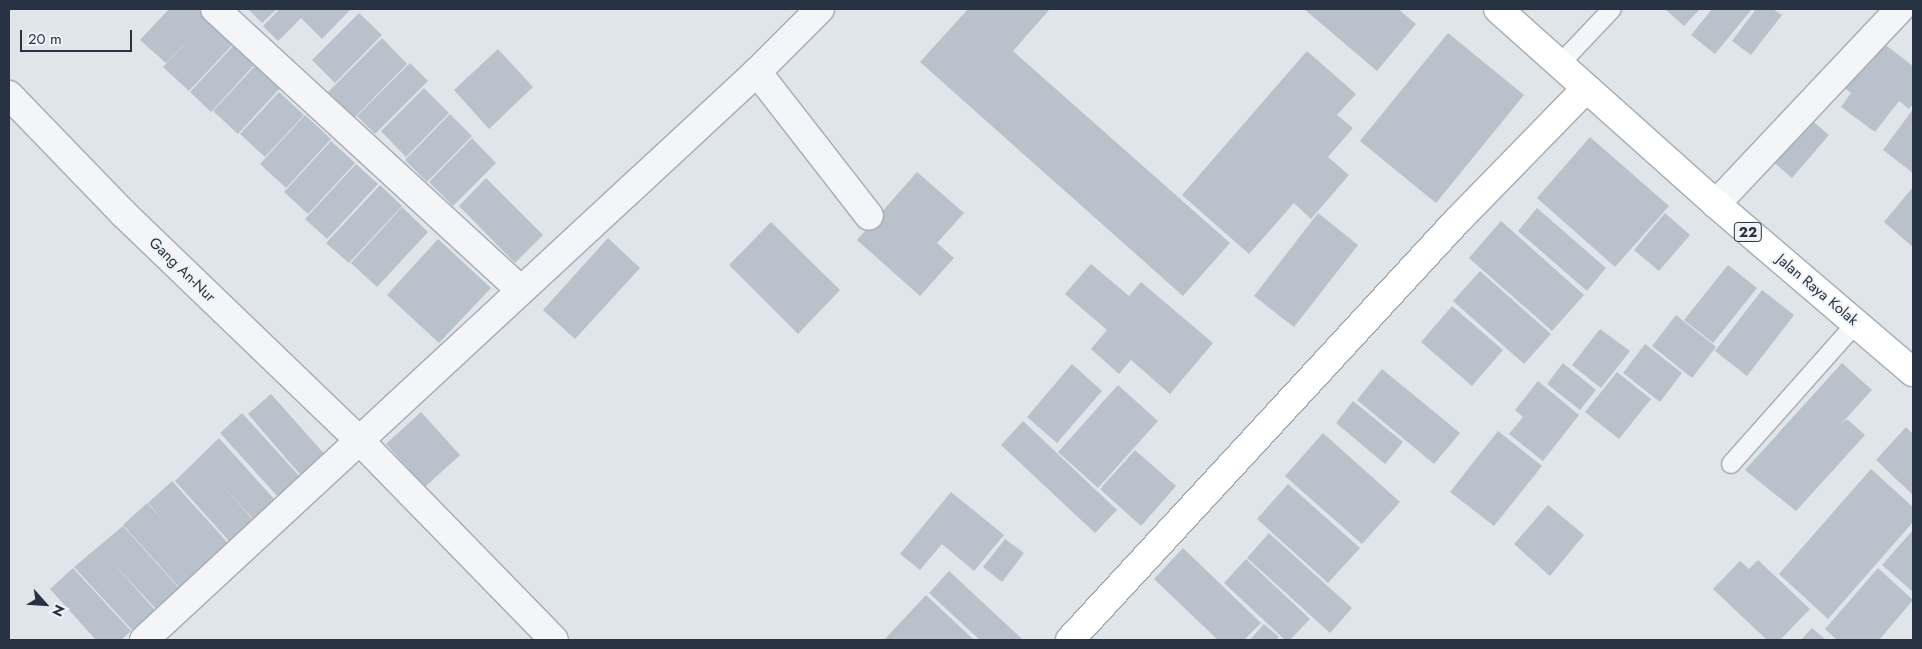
<!DOCTYPE html>
<html>
<head>
<meta charset="utf-8">
<style>
  body { margin:0 }
  #map { position:relative; width:1922px; height:649px; overflow:hidden; background:#e0e5ea; font-family:Jost,sans-serif }
  div>[style] { position:absolute }
  [style*='--x'] { left:calc(var(--x)*1px); top:calc(var(--y)*1px); width:calc(var(--w)*1px); rotate:calc(var(--a)*1deg) }
  .building>* { inset:0; background:#b9c1cb }
  .roads { filter:drop-shadow(1px 0 #a5acb5) drop-shadow(-1px 0 #a5acb5) drop-shadow(0 1px #a5acb5) drop-shadow(0 -1px #a5acb5) }
  .lane>* { height:18px; margin:-9px; padding:0 9px; transform-origin:9px; border-radius:9px; background:#f3f5f8 }
  .street>* { height:28px; margin:-14px; padding:0 14px; transform-origin:14px; border-radius:14px; background:#f3f5f8 }
  .secondary>* { height:28px; margin:-14px; padding:0 14px; transform-origin:14px; border-radius:14px; background:#fff }
  .highway>* { height:28px; margin:-14px; padding:0 14px; transform-origin:14px; border-radius:14px; background:#fff }
  span { translate:-50% -50%; white-space:nowrap; text-align:center; line-height:1.15; -webkit-text-stroke:4px #f0f3f7; paint-order:stroke }
  .shield-label span { padding:1px 4px; background:#f0f3f7; border:1px solid; border-radius:4px; -webkit-text-stroke-width:0 }
  .shield-label { font-size:14px; color:#273343; font-weight:700 }
  .street-label { font-size:15px; color:#273343 }
  .frame { position:absolute; inset:0; border:10px solid #273343; pointer-events:none }
  .north { position:absolute; left:20px; top:579px; width:50px; height:50px; -webkit-text-stroke:4px #f0f3f7; paint-order:stroke; rotate:116deg; font-size:14px; font-weight:700; line-height:20px; text-align:center; color:#273343 }
  .north::after { content:''; display:block; margin:auto; width:18px; height:22px; background:#273343; clip-path:polygon(50% 0,100% 100%,50% 72%,0 100%) }
  .scale { position:absolute; left:20px; top:30px; width:112px; height:22px; box-sizing:border-box; border:2px solid #273343; border-top:0; padding-left:6px; font-size:15px; line-height:18px; white-space:nowrap; color:#273343; -webkit-text-stroke:4px #f0f3f7; paint-order:stroke }
</style>
</head>
<body>
<div id="map">
  <div class="building">
    <div style="clip-path:polygon(169px 9px,204px 9px,236px 41px,189px 91px,163px 67px,193px 35px,166px 63px,140px 40px)"></div>
    <div style="clip-path:polygon(248px 9px,277px 9px,262px 23px)"></div>
    <div style="clip-path:polygon(280px 9px,351px 9px,322px 39px,301px 18px,278px 41px,263px 26px)"></div>
    <div style="clip-path:polygon(968px 9px,1050px 9px,1013px 51px,1230px 243px,1183px 296px,920px 62px)"></div>
    <div style="clip-path:polygon(1304px 9px,1398px 9px,1416px 24px,1377px 71px)"></div>
    <div style="clip-path:polygon(1665px 9px,1700px 9px,1684px 26px)"></div>
    <div style="clip-path:polygon(1712px 9px,1752px 9px,1715px 54px,1691px 35px)"></div>
    <div style="clip-path:polygon(1756px 9px,1773px 9px,1782px 15px,1751px 55px,1732px 41px)"></div>
    <div style="clip-path:polygon(359px 13px,382px 35px,335px 83px,312px 60px)"></div>
    <div style="clip-path:polygon(1448px 33px,1524px 95px,1436px 203px,1360px 141px)"></div>
    <div style="clip-path:polygon(1875px 37px,1913px 66px,1913px 104px,1909px 109px,1899px 101px,1875px 132px,1841px 107px,1851px 93px,1839px 84px)"></div>
    <div style="clip-path:polygon(382px 38px,407px 64px,353px 119px,327px 93px)"></div>
    <div style="clip-path:polygon(236px 43px,257px 62px,211px 112px,190px 92px)"></div>
    <div style="clip-path:polygon(498px 49px,533px 87px,489px 129px,454px 90px)"></div>
    <div style="clip-path:polygon(1307px 51px,1356px 94px,1337px 115px,1353px 128px,1328px 157px,1349px 175px,1311px 219px,1294px 203px,1249px 254px,1182px 195px)"></div>
    <div style="clip-path:polygon(410px 63px,428px 81px,375px 134px,357px 116px)"></div>
    <div style="clip-path:polygon(257px 64px,282px 86px,238px 134px,213px 111px)"></div>
    <div style="clip-path:polygon(424px 88px,449px 113px,406px 157px,381px 131px)"></div>
    <div style="clip-path:polygon(279px 92px,304px 115px,265px 157px,240px 134px)"></div>
    <div style="clip-path:polygon(1913px 109px,1913px 173px,1883px 150px)"></div>
    <div style="clip-path:polygon(450px 114px,472px 136px,427px 182px,405px 160px)"></div>
    <div style="clip-path:polygon(305px 115px,331px 139px,286px 188px,260px 164px)"></div>
    <div style="clip-path:polygon(1808px 117px,1829px 135px,1792px 178px,1771px 160px)"></div>
    <div style="clip-path:polygon(1590px 137px,1669px 206px,1615px 267px,1537px 198px)"></div>
    <div style="clip-path:polygon(472px 138px,496px 163px,453px 206px,429px 182px)"></div>
    <div style="clip-path:polygon(331px 141px,355px 163px,308px 214px,284px 192px)"></div>
    <div style="clip-path:polygon(356px 164px,378px 184px,327px 239px,305px 219px)"></div>
    <div style="clip-path:polygon(917px 172px,964px 213px,937px 243px,954px 258px,920px 296px,857px 240px)"></div>
    <div style="clip-path:polygon(486px 178px,543px 235px,515px 263px,459px 206px)"></div>
    <div style="clip-path:polygon(380px 185px,402px 206px,349px 263px,326px 243px)"></div>
    <div style="clip-path:polygon(1913px 187px,1913px 247px,1884px 222px)"></div>
    <div style="clip-path:polygon(402px 207px,428px 232px,377px 287px,351px 263px)"></div>
    <div style="clip-path:polygon(1537px 208px,1606px 268px,1587px 291px,1518px 231px)"></div>
    <div style="clip-path:polygon(1318px 213px,1358px 245px,1294px 327px,1254px 296px)"></div>
    <div style="clip-path:polygon(1665px 213px,1690px 235px,1659px 271px,1634px 250px)"></div>
    <div style="clip-path:polygon(1501px 221px,1584px 295px,1552px 331px,1469px 258px)"></div>
    <div style="clip-path:polygon(771px 222px,840px 290px,798px 334px,729px 265px)"></div>
    <div style="clip-path:polygon(608px 238px,640px 268px,575px 339px,543px 310px)"></div>
    <div style="clip-path:polygon(438px 239px,491px 288px,439px 343px,387px 295px)"></div>
    <div style="clip-path:polygon(1091px 264px,1129px 296px,1141px 282px,1213px 343px,1170px 394px,1131px 360px,1119px 374px,1091px 349px,1107px 330px,1065px 294px)"></div>
    <div style="clip-path:polygon(1728px 265px,1757px 288px,1713px 343px,1684px 320px)"></div>
    <div style="clip-path:polygon(1480px 271px,1551px 334px,1524px 364px,1453px 301px)"></div>
    <div style="clip-path:polygon(1762px 290px,1794px 315px,1747px 376px,1715px 351px)"></div>
    <div style="clip-path:polygon(1452px 306px,1503px 350px,1472px 386px,1421px 342px)"></div>
    <div style="clip-path:polygon(1676px 315px,1716px 347px,1692px 378px,1652px 346px)"></div>
    <div style="clip-path:polygon(1600px 329px,1630px 351px,1601px 388px,1572px 365px)"></div>
    <div style="clip-path:polygon(1645px 344px,1682px 373px,1660px 402px,1623px 373px)"></div>
    <div style="clip-path:polygon(1563px 363px,1596px 390px,1580px 410px,1547px 384px)"></div>
    <div style="clip-path:polygon(1842px 363px,1872px 390px,1840px 425px,1847px 419px,1865px 435px,1796px 511px,1745px 470px)"></div>
    <div style="clip-path:polygon(1072px 364px,1102px 391px,1057px 443px,1027px 417px)"></div>
    <div style="clip-path:polygon(1382px 369px,1460px 433px,1434px 464px,1357px 400px)"></div>
    <div style="clip-path:polygon(1617px 372px,1651px 399px,1619px 439px,1585px 412px)"></div>
    <div style="clip-path:polygon(1538px 381px,1579px 415px,1543px 461px,1509px 434px,1523px 417px,1515px 410px)"></div>
    <div style="clip-path:polygon(1118px 385px,1158px 421px,1098px 488px,1058px 452px)"></div>
    <div style="clip-path:polygon(271px 394px,327px 457px,303px 478px,248px 414px)"></div>
    <div style="clip-path:polygon(1353px 401px,1403px 442px,1385px 464px,1336px 423px)"></div>
    <div style="clip-path:polygon(421px 412px,460px 455px,425px 487px,386px 444px)"></div>
    <div style="clip-path:polygon(242px 413px,302px 479px,280px 499px,220px 433px)"></div>
    <div style="clip-path:polygon(1023px 421px,1117px 510px,1095px 533px,1001px 445px)"></div>
    <div style="clip-path:polygon(1906px 427px,1913px 434px,1913px 495px,1876px 460px)"></div>
    <div style="clip-path:polygon(1498px 431px,1542px 466px,1494px 526px,1450px 492px)"></div>
    <div style="clip-path:polygon(1323px 433px,1400px 502px,1362px 544px,1285px 476px)"></div>
    <div style="clip-path:polygon(219px 438px,276px 501px,254px 520px,221px 484px,253px 520px,229px 541px,175px 481px)"></div>
    <div style="clip-path:polygon(1135px 450px,1176px 486px,1141px 526px,1100px 489px)"></div>
    <div style="clip-path:polygon(1871px 469px,1913px 507px,1913px 522px,1828px 619px,1779px 574px)"></div>
    <div style="clip-path:polygon(172px 481px,228px 543px,179px 587px,123px 525px,147px 503px,166px 523px,148px 503px)"></div>
    <div style="clip-path:polygon(1288px 484px,1360px 548px,1328px 583px,1257px 519px)"></div>
    <div style="clip-path:polygon(951px 492px,1004px 535px,974px 571px,942px 544px,920px 570px,900px 554px)"></div>
    <div style="clip-path:polygon(1548px 505px,1584px 535px,1550px 576px,1514px 544px)"></div>
    <div style="clip-path:polygon(123px 526px,179px 588px,156px 609px,112px 562px,155px 610px,133px 631px,74px 567px)"></div>
    <div style="clip-path:polygon(1913px 530px,1913px 592px,1882px 565px)"></div>
    <div style="clip-path:polygon(1269px 533px,1352px 608px,1330px 633px,1247px 558px)"></div>
    <div style="clip-path:polygon(1005px 539px,1024px 553px,1002px 582px,983px 567px)"></div>
    <div style="clip-path:polygon(1183px 548px,1261px 623px,1244px 640px,1218px 640px,1154px 579px)"></div>
    <div style="clip-path:polygon(1246px 559px,1310px 619px,1290px 640px,1285px 640px,1224px 583px)"></div>
    <div style="clip-path:polygon(1758px 560px,1810px 609px,1780px 640px,1767px 640px,1713px 589px,1740px 561px,1749px 569px)"></div>
    <div style="clip-path:polygon(73px 568px,131px 631px,121px 640px,96px 640px,50px 589px)"></div>
    <div style="clip-path:polygon(1878px 568px,1913px 600px,1879px 640px,1837px 640px,1825px 629px)"></div>
    <div style="clip-path:polygon(949px 571px,1023px 640px,980px 640px,929px 593px)"></div>
    <div style="clip-path:polygon(926px 595px,974px 640px,884px 640px)"></div>
    <div style="clip-path:polygon(1264px 624px,1279px 637px,1276px 640px,1250px 640px)"></div>
    <div style="clip-path:polygon(1812px 628px,1826px 640px,1801px 640px)"></div>
  </div>
  <div class="roads">
    <div class="lane">
      <div style="--x:1559;--y:65;--w:77;--a:-46.6"></div>
      <div style="--x:1731;--y:464;--w:188;--a:-48.4"></div>
    </div>
    <div class="street">
      <div style="--x:215;--y:9;--w:415;--a:42.6"></div>
      <div style="--x:757;--y:72;--w:182;--a:52.1"></div>
      <div style="--x:9;--y:95;--w:165;--a:46"></div>
      <div style="--x:124;--y:214;--w:326;--a:43.9"></div>
      <div style="--x:359;--y:440;--w:279;--a:45.7"></div>
      <div style="--x:1716;--y:204;--w:268;--a:-46.7"></div>
      <div style="--x:144;--y:640;--w:836;--a:-42.82"></div>
      <div style="--x:757;--y:72;--w:89;--a:-45"></div>
    </div>
    <div class="secondary">
      <div style="--x:1070;--y:640;--w:569;--a:-47.28"></div>
      <div style="--x:1456;--y:222;--w:185;--a:-45.7"></div>
    </div>
    <div class="highway">
      <div style="--x:1498;--y:9;--w:292;--a:41.8"></div>
      <div style="--x:1716;--y:204;--w:259;--a:40.5"></div>
    </div>
  </div>
  <div class="shield-label">
    <span style="left:1748px;top:232px">22</span>
  </div>
  <div class="street-label">
    <span style="left:182px;top:270px;rotate:44deg">Gang An-Nur</span>
    <span style="left:1817px;top:290px;rotate:40deg">Jalan Raya Kolak</span>
  </div>
  <div class="frame"></div>
  <div class="north">N</div>
  <div class="scale">20 m</div>
</div>
</body>
</html>
